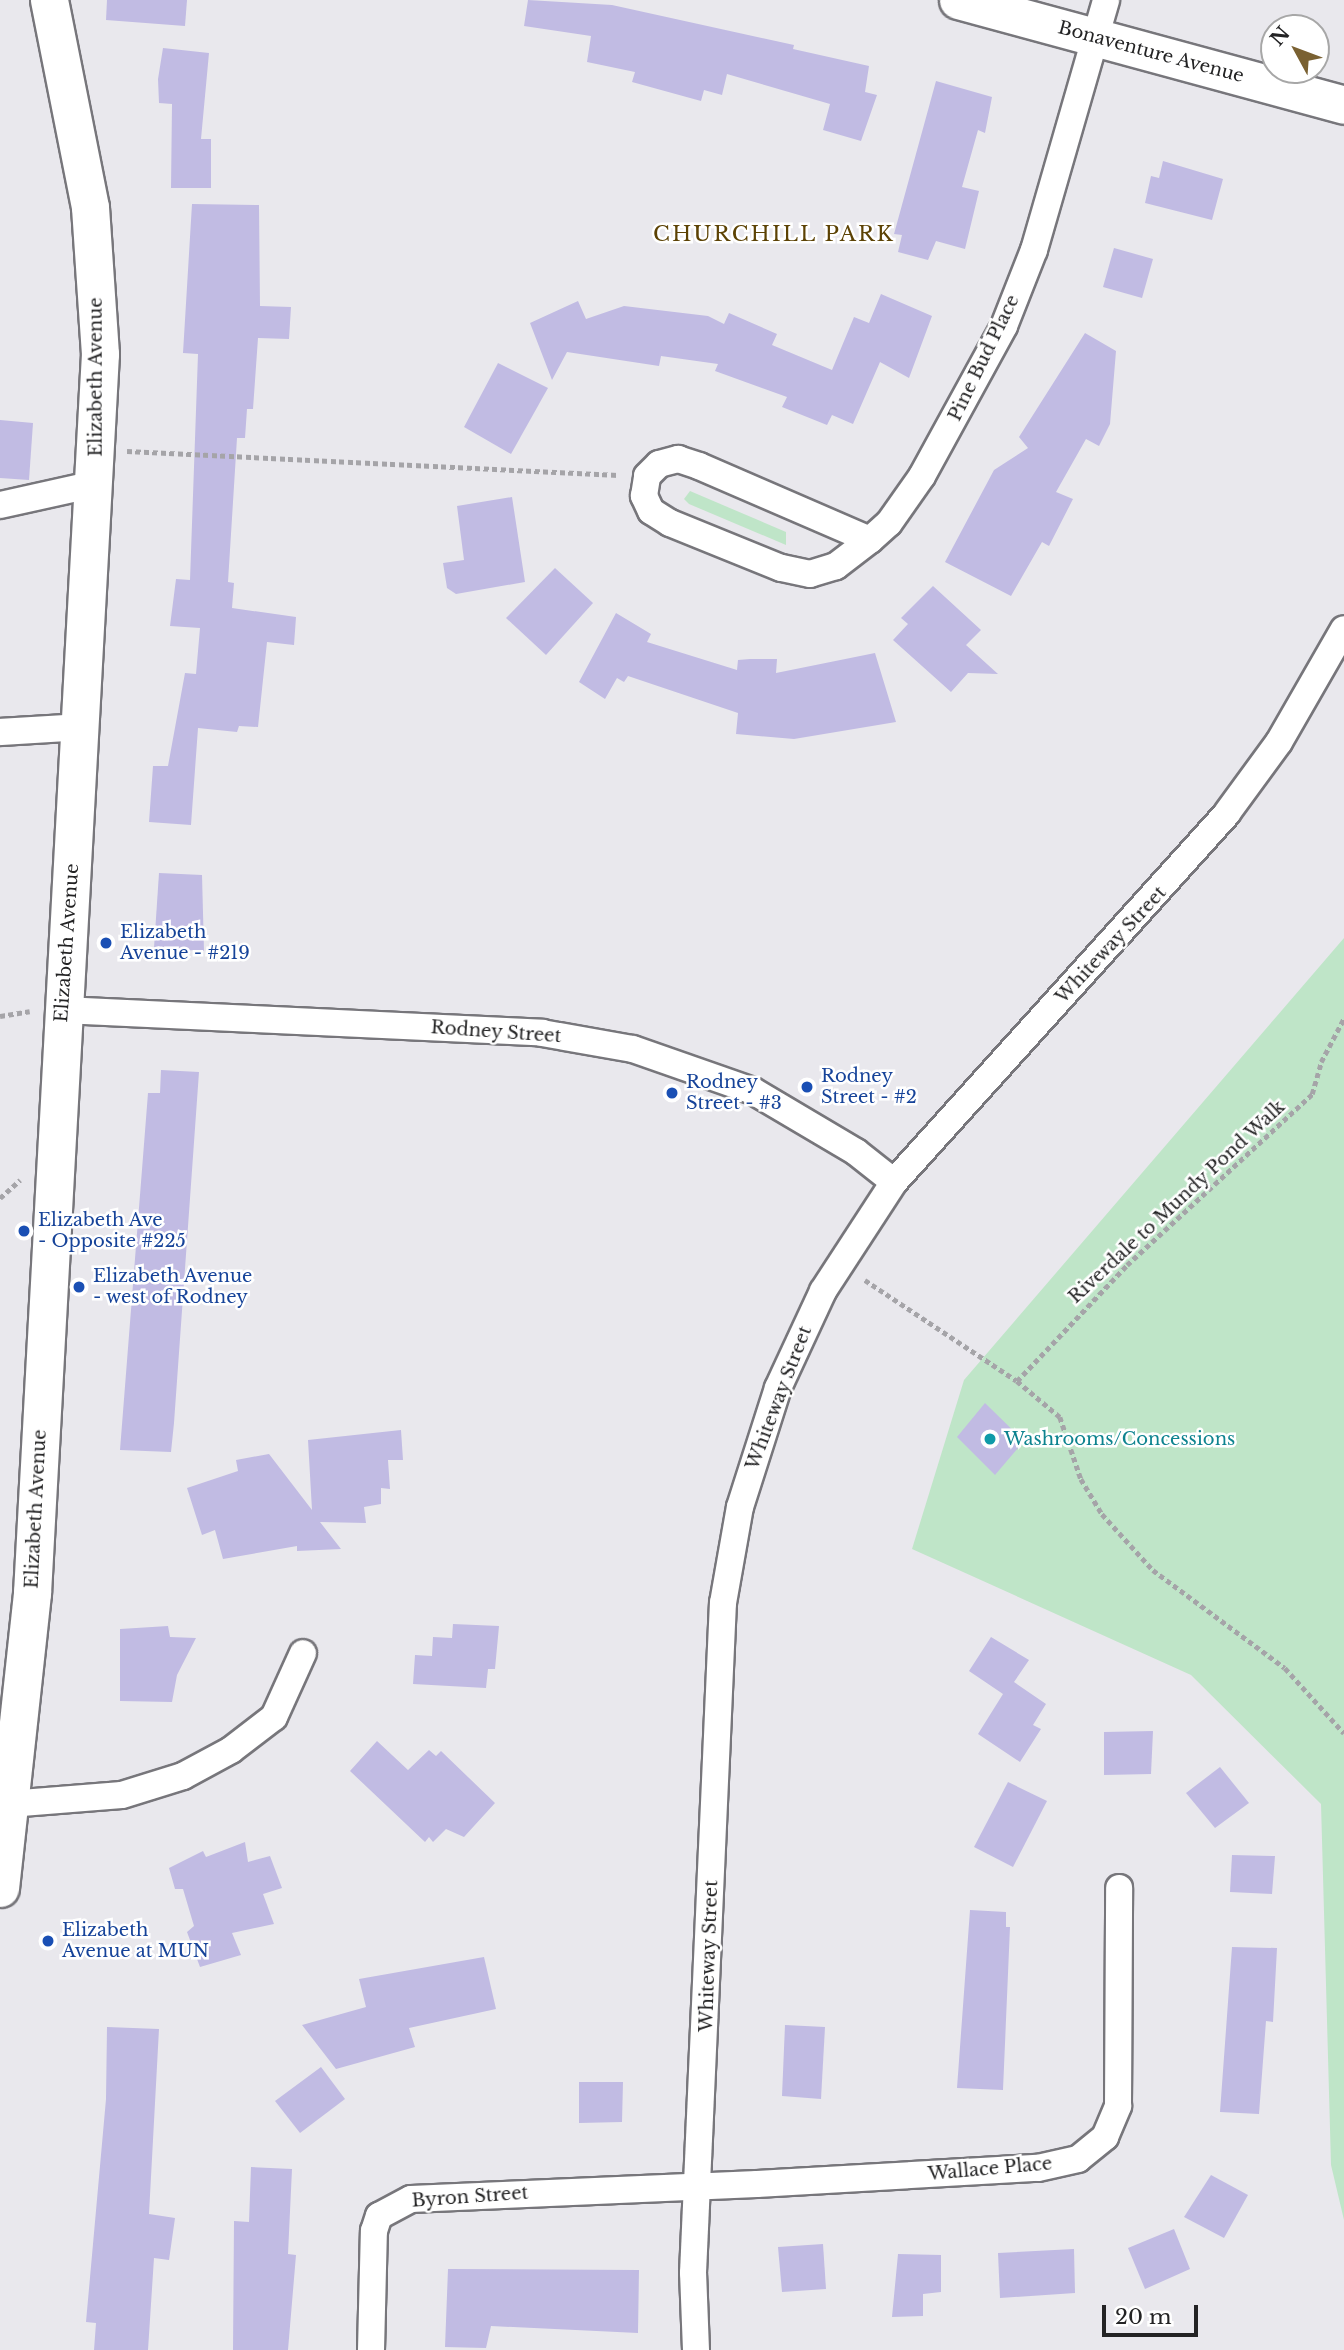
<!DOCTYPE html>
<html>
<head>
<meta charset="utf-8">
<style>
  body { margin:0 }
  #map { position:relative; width:1344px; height:2350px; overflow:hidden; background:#e9e8ed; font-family:"Libre Baskerville",serif }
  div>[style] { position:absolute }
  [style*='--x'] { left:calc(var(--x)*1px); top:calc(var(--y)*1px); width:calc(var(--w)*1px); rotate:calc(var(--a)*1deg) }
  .green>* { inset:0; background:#bfe5c8 }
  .building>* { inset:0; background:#c1bbe3 }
  .path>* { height:4.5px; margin-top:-2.25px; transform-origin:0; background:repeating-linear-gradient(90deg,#a5a4a8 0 5px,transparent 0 8.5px) }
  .roads { filter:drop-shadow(2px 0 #77767b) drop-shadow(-2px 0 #77767b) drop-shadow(0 2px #77767b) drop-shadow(0 -2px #77767b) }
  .street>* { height:26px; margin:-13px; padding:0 13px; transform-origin:13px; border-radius:13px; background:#fff }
  .secondary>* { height:37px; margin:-18.5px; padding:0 18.5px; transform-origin:18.5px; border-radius:18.5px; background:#fff }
  .dots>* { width:19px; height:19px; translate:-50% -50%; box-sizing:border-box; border:4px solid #fff; border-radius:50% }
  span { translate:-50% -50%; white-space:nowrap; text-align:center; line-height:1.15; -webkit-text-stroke:5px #fff; paint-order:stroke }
  .street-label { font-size:18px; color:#232324 }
  .transit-label { font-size:18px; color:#164399 }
  .left { translate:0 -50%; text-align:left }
  .culture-label { font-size:18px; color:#0d838f }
  .quarter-label { font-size:21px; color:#5c4204; letter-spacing:2px }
  .north { position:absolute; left:1260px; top:14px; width:70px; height:70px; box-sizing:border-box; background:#fff; border:2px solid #a7a7a7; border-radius:50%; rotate:311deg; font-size:19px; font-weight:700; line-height:28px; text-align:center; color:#232324 }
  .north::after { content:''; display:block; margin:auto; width:24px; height:32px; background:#7a6132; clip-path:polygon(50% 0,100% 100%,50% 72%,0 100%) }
  .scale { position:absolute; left:1102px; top:2305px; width:96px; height:32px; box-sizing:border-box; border:4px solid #232324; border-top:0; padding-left:9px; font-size:21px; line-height:24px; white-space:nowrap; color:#232324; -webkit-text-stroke:5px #fff; paint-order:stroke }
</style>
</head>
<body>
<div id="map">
  <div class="green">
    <div style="clip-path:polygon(690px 491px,786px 532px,786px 545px,689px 504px,684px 499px)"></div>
    <div style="clip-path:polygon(1344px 938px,1344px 2220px,1331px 2165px,1321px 1804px,1191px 1675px,912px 1549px,964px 1380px)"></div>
  </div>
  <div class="building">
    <div style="clip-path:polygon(107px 0,187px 0,185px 26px,106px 20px)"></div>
    <div style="clip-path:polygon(528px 0,612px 5px,794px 45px,793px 49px,869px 66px,865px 92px,877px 95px,861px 141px,823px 130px,830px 104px,727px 74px,722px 95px,704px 90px,701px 101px,632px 82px,635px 72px,587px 62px,591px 36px,524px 26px)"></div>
    <div style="clip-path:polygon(163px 48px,209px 53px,201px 139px,211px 139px,211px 188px,171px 188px,172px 104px,159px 103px,158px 79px)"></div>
    <div style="clip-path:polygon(936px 81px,992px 97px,985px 133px,978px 130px,962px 187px,979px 191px,965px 249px,936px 241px,928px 260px,898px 252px,902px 235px,894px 234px)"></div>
    <div style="clip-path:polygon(1163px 161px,1223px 179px,1212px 220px,1145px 203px,1151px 176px,1159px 178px)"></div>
    <div style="clip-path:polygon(192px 204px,259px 205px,260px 306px,291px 307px,289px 339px,258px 338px,253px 409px,247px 409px,245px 438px,237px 438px,228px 582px,234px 583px,232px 608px,296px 617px,294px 645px,267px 642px,258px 727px,239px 726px,237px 732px,198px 728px,191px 825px,149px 822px,153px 766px,168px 766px,185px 673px,196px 674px,200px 628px,170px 626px,176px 579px,190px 580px,198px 354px,183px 353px)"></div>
    <div style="clip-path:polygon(1114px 248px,1153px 259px,1142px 298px,1103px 287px)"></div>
    <div style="clip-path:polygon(881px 294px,932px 316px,909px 378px,880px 362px,853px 424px,832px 415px,827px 425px,782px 407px,787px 397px,715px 371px,718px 364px,661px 356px,659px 366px,567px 352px,552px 380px,530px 323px,578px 301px,586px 319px,624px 306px,708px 316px,724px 324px,729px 313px,777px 334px,772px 345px,832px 370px,854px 317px,869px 323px)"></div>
    <div style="clip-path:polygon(1085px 333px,1116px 351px,1110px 424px,1099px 446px,1086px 439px,1056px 492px,1073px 499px,1049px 546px,1042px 542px,1011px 596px,945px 562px,994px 470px,1028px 448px,1019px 437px)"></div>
    <div style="clip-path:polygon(498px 363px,548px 388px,511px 454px,464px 427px)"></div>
    <div style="clip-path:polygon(0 420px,33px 423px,29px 480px,0 478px)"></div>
    <div style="clip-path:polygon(512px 497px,525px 582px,456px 594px,447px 588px,443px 563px,464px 560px,457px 506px)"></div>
    <div style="clip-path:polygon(555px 568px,593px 603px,546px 655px,506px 618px)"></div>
    <div style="clip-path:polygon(933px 586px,981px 630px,966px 645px,998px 674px,968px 673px,951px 692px,893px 640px,908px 624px,901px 618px)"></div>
    <div style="clip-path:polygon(616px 613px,651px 634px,647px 642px,737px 670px,738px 660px,750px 659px,777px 659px,776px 673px,875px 653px,896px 722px,794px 739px,736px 734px,738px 713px,628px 676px,624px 682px,617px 678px,605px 699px,579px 682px)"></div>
    <div style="clip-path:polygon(159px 873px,202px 875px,204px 951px,154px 948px)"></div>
    <div style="clip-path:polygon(161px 1070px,199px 1072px,174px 1423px,171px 1452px,120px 1450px,148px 1093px,160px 1093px)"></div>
    <div style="clip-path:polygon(985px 1403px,1024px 1441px,995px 1475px,957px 1437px)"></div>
    <div style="clip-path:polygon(401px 1430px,403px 1460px,388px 1460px,390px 1489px,381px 1488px,381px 1504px,364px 1507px,366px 1523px,320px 1522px,341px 1549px,297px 1551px,297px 1546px,223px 1559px,215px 1530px,202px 1535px,187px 1488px,238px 1471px,236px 1460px,269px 1454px,312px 1510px,308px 1440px)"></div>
    <div style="clip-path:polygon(453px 1624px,499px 1626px,495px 1669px,488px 1669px,486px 1688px,413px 1684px,415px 1655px,432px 1656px,433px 1637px,452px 1638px)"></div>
    <div style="clip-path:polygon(168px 1626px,170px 1637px,196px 1638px,177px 1675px,172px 1702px,120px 1701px,120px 1629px)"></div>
    <div style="clip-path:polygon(991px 1637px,1029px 1660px,1014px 1682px,1046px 1704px,1033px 1725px,1041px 1729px,1020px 1762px,978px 1734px,1003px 1694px,969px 1671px)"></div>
    <div style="clip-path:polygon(1153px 1731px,1151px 1774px,1104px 1775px,1104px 1732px)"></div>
    <div style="clip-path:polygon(377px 1741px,408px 1770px,429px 1750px,436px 1756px,441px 1751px,495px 1803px,464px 1837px,446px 1829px,433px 1842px,429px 1837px,425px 1842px,350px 1771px)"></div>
    <div style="clip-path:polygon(1220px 1767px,1249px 1803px,1215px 1828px,1186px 1793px)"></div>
    <div style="clip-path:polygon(1008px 1782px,1047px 1801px,1013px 1867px,974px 1847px)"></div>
    <div style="clip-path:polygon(245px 1842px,248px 1862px,270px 1856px,282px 1888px,263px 1894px,274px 1924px,232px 1933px,241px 1955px,200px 1967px,187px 1932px,194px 1926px,183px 1889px,175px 1889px,169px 1868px,203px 1851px,206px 1857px)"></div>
    <div style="clip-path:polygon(1232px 1855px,1275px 1856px,1272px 1894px,1230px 1892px)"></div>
    <div style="clip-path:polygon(970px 1910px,1006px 1912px,1006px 1927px,1010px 1927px,1003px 2090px,957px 2088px)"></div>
    <div style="clip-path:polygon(1232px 1947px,1277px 1948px,1273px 2022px,1266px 2021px,1259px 2114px,1220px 2112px)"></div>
    <div style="clip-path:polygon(484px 1957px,496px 2009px,409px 2028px,415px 2047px,336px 2069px,302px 2025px,366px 2007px,359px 1979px)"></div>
    <div style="clip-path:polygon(785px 2025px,825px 2027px,821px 2099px,782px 2096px)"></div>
    <div style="clip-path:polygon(107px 2027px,159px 2029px,149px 2214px,175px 2218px,169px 2260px,154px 2258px,148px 2350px,94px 2350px,96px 2323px,86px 2322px,106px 2099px)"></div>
    <div style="clip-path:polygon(321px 2067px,345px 2099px,300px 2133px,275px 2101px)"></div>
    <div style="clip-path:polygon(579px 2082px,623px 2082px,622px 2122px,579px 2123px)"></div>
    <div style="clip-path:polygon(251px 2167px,292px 2169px,288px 2254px,296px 2255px,288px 2350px,233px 2350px,234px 2221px,249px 2222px)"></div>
    <div style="clip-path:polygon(1211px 2175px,1248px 2195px,1224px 2238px,1184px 2217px)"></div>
    <div style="clip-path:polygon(1174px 2229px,1190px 2269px,1145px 2289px,1128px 2248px)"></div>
    <div style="clip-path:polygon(823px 2244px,826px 2289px,782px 2292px,778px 2247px)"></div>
    <div style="clip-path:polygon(1074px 2249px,1075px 2293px,1000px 2298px,998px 2253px)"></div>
    <div style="clip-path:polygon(898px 2254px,941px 2255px,941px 2292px,923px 2294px,923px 2316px,892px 2317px)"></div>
    <div style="clip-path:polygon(448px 2269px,639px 2270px,638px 2333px,491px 2326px,486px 2348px,445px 2347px)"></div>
  </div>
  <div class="path">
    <div style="--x:127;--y:451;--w:492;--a:2.8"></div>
    <div style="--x:0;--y:1016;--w:30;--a:-9"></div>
    <div style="--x:0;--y:1198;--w:27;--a:-42"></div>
    <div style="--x:865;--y:1280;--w:182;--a:33.6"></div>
    <div style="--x:1017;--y:1381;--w:160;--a:-46.5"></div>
    <div style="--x:1127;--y:1265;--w:252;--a:-42.7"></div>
    <div style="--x:1312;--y:1094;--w:33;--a:-74"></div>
    <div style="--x:1321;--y:1062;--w:50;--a:-62.4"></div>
    <div style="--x:1017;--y:1381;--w:56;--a:39.9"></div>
    <div style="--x:1060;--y:1417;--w:65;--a:71.3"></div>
    <div style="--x:1081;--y:1479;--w:41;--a:59"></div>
    <div style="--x:1102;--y:1514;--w:76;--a:47.7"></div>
    <div style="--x:1153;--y:1570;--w:164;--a:36.6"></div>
    <div style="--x:1285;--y:1668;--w:88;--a:47.8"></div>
  </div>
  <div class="roads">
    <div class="street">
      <div style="--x:678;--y:459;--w:22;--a:18"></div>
      <div style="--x:699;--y:466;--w:186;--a:23.4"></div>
      <div style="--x:870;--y:540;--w:43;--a:142.6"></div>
      <div style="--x:836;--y:566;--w:27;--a:163"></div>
      <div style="--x:810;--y:574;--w:30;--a:-168"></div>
      <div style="--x:781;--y:568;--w:120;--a:-157.9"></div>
      <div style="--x:670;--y:523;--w:22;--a:-148"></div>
      <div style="--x:651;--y:511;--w:17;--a:-115"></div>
      <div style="--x:644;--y:496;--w:20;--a:-81"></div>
      <div style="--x:647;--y:476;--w:17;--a:-45"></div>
      <div style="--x:659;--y:464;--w:20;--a:-15"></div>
      <div style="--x:0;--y:505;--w:97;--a:-12.5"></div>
      <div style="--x:870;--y:540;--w:25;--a:-42"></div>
      <div style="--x:889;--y:523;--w:57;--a:-54.9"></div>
      <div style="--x:922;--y:476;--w:171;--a:-61.3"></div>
      <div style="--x:1004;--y:326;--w:82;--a:-68.5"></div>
      <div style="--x:1034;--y:250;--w:260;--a:-73.9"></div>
      <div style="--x:0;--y:732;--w:82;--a:-3.5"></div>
      <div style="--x:63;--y:1010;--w:480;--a:2.7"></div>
      <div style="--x:542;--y:1033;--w:92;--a:10"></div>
      <div style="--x:633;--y:1049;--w:127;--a:19.3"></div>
      <div style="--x:753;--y:1091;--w:120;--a:30.6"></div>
      <div style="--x:856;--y:1152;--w:48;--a:38.3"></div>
      <div style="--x:9;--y:1804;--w:113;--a:-4.6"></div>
      <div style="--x:122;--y:1795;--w:64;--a:-17.3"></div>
      <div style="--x:183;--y:1776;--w:55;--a:-28.4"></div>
      <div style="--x:231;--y:1750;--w:54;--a:-37.5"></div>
      <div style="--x:274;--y:1717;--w:70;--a:-65.6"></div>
      <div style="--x:371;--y:2350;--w:119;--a:-88.6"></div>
      <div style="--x:374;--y:2231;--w:16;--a:-72"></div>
      <div style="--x:379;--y:2216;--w:36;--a:-28"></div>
      <div style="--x:411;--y:2199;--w:346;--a:-2.5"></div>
      <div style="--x:757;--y:2184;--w:281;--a:-3.3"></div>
      <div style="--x:1038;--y:2168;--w:41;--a:-12.7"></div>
      <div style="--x:1078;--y:2159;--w:35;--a:-39"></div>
      <div style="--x:1105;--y:2137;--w:34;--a:-67"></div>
      <div style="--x:1118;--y:2106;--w:218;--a:-89.7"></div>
      <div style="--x:696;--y:2350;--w:77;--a:-92.2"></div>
      <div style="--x:693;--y:2273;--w:671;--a:-87.44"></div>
      <div style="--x:723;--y:1603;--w:97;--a:-80"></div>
      <div style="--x:740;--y:1507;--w:125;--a:-72.3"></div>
      <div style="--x:778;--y:1388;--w:107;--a:-65.1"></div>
      <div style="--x:823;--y:1291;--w:130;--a:-56.9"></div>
      <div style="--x:894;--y:1182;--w:497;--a:-47.9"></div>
      <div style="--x:1227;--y:813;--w:88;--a:-53.8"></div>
      <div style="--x:1279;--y:742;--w:130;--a:-60.1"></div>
    </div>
    <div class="secondary">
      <div style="--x:958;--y:0;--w:400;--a:15.2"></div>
      <div style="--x:0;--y:1888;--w:297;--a:-83.8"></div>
      <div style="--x:32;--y:1593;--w:1241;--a:-86.86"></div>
      <div style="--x:100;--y:354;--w:147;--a:-93.9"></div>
      <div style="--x:90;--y:207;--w:211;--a:-101.2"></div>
    </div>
  </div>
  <div class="dots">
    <div style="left:106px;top:943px;background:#1a4fb4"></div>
    <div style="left:807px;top:1087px;background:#1a4fb4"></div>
    <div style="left:672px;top:1093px;background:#1a4fb4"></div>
    <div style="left:24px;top:1231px;background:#1a4fb4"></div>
    <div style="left:79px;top:1287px;background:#1a4fb4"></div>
    <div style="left:990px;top:1439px;background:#0f9aa8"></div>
    <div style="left:48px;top:1941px;background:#1a4fb4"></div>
  </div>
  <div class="street-label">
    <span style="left:1151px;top:52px;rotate:15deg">Bonaventure Avenue</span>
    <span style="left:984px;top:358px;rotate:-64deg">Pine Bud Place</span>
    <span style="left:96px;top:377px;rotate:-90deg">Elizabeth Avenue</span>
    <span style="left:67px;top:943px;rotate:-86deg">Elizabeth Avenue</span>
    <span style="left:1111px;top:945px;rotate:-47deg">Whiteway Street</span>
    <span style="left:496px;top:1032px;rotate:4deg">Rodney Street</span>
    <span style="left:1177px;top:1202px;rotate:-43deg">Riverdale to Mundy Pond Walk</span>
    <span style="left:779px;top:1398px;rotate:-69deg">Whiteway Street</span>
    <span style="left:36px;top:1509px;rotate:-87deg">Elizabeth Avenue</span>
    <span style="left:709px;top:1956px;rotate:-88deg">Whiteway Street</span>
    <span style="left:990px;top:2169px;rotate:-5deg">Wallace Place</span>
    <span style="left:470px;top:2197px;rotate:-4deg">Byron Street</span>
  </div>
  <div class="transit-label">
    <span class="left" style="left:120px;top:943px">Elizabeth<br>Avenue - #219</span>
    <span class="left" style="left:821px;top:1087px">Rodney<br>Street - #2</span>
    <span class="left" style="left:686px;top:1093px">Rodney<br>Street - #3</span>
    <span class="left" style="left:38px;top:1231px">Elizabeth Ave<br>- Opposite #225</span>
    <span class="left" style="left:93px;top:1287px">Elizabeth Avenue<br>- west of Rodney</span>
    <span class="left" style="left:62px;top:1941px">Elizabeth<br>Avenue at MUN</span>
  </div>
  <div class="culture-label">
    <span class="left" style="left:1004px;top:1439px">Washrooms/Concessions</span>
  </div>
  <div class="quarter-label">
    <span style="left:774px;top:234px">CHURCHILL PARK</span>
  </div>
  <div class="north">N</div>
  <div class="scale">20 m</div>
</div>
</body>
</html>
